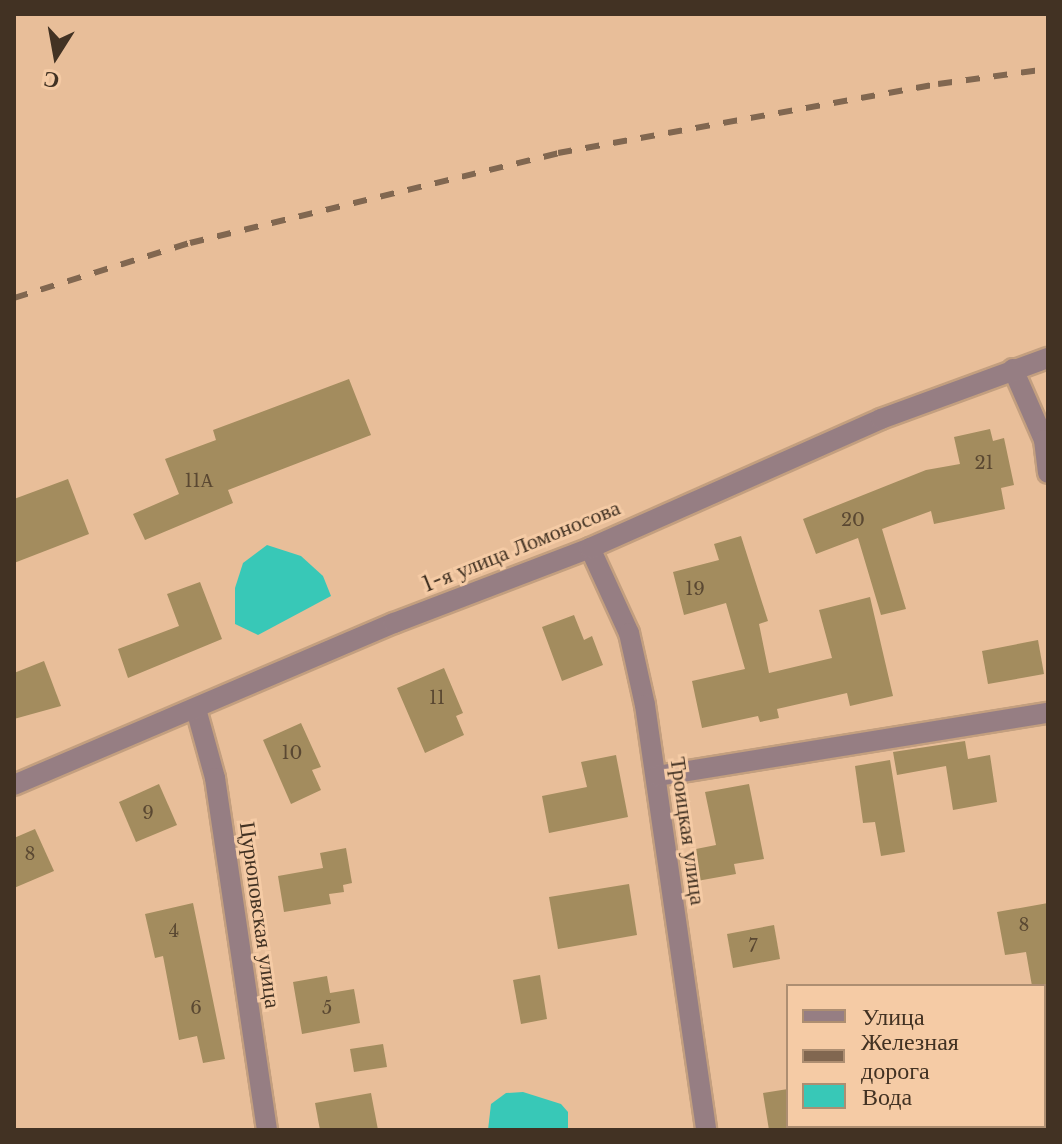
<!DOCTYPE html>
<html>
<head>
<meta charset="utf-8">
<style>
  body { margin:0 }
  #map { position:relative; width:1062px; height:1144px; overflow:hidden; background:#e8be99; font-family:"Libre Baskerville",serif }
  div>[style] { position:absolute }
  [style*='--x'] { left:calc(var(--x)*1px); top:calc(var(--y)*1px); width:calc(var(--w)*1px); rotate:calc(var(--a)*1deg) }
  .water>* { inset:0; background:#38c8b7 }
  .building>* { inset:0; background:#a38c5e }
  .roads { filter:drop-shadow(2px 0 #c39f7f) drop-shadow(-2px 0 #c39f7f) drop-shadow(0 2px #c39f7f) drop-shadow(0 -2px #c39f7f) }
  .minor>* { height:20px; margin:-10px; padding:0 10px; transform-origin:10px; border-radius:10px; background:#967e83 }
  .rail>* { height:6px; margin-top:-3px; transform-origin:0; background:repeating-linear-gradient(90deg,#816750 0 14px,transparent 0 28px) }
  span { translate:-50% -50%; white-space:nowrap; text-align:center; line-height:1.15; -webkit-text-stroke:6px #f5cba5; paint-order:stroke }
  .number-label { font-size:18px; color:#5a4832 }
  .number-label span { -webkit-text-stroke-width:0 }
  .street-label { font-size:22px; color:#423223 }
  .frame { position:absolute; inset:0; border:16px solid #423223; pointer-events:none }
  .legend { position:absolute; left:786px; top:984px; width:260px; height:144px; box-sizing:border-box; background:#f5cba5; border:2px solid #ad8e71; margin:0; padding:10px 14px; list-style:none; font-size:24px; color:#423223 }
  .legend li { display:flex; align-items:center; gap:16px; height:40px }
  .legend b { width:40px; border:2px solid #ad8e71 }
  .north { position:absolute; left:16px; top:16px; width:80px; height:80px; -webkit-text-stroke:6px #f5cba5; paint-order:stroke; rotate:191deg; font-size:22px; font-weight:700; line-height:32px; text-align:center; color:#423223 }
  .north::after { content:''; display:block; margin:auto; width:28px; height:36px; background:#423223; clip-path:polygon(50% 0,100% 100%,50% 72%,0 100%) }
</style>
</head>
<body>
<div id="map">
  <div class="water">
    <div style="clip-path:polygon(267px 545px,301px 556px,323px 576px,331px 596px,258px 635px,235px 624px,235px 588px,243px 563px)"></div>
    <div style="clip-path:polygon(523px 1092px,561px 1104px,568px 1112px,568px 1130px,488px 1130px,491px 1104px,506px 1093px)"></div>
  </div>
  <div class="building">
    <div style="clip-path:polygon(349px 379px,371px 435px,228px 490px,233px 503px,145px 540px,133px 514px,179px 494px,165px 459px,216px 440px,213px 430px)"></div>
    <div style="clip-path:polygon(990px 429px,993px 441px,1004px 438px,1014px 485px,1001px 488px,1005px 509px,934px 524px,931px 511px,882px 529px,906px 609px,881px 615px,858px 538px,816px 554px,803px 519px,926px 470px,960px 464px,954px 437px)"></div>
    <div style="clip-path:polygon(68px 479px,89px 534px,14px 563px,14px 499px)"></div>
    <div style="clip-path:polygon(741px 536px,768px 621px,759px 624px,769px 673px,832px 658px,819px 610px,870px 597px,893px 696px,850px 706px,847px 693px,777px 709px,779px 718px,760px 722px,758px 716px,702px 728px,692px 681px,745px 669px,726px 603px,684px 615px,673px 572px,719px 560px,714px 544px)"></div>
    <div style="clip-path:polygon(200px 582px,222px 639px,128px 678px,118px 649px,179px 626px,167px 594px)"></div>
    <div style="clip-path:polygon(574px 615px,584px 640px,592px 636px,603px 665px,562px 681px,542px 627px)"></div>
    <div style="clip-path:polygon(1038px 640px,1044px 674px,988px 684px,982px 651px)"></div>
    <div style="clip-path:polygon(44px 661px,61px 706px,14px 719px,14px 673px)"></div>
    <div style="clip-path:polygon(444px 668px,463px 713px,456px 716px,464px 735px,425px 753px,397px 688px)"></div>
    <div style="clip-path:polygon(301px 723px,321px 767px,312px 770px,321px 790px,291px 804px,263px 740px)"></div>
    <div style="clip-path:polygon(965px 741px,968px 759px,990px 755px,997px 802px,953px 810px,946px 766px,897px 775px,893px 752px)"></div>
    <div style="clip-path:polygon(616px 755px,628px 817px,549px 833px,542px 796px,587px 787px,581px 762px)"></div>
    <div style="clip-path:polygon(890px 760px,905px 852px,881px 856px,875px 822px,863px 823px,855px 766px)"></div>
    <div style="clip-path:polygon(159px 784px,177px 825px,136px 842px,119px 802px)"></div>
    <div style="clip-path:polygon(749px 784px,764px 859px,734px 864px,736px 874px,697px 881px,691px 850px,716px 845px,705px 792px)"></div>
    <div style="clip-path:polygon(35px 829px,54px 871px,14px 888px,14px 838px)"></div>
    <div style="clip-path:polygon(346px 848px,352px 883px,343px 885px,344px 892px,329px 894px,331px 904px,284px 912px,278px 876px,323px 868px,320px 853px)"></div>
    <div style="clip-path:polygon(629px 884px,637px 935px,558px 949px,549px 897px)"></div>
    <div style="clip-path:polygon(193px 903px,225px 1059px,203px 1063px,197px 1036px,179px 1040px,163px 956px,155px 958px,145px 914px)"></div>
    <div style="clip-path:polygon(1048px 903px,1048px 1004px,1044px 1004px,1044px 986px,1032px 986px,1026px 952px,1005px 955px,997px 912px)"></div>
    <div style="clip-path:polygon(774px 925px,780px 959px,733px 968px,727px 934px)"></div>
    <div style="clip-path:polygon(540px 975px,547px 1019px,521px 1024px,513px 980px)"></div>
    <div style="clip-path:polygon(327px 976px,330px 993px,354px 989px,360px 1023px,302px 1034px,293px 982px)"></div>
    <div style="clip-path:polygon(383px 1044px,387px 1067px,354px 1072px,350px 1049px)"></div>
    <div style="clip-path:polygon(788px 1089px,788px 1130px,769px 1130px,763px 1093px)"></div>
    <div style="clip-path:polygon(371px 1093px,378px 1130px,320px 1130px,315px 1103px)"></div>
  </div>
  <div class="roads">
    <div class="minor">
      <div style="--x:1013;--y:369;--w:77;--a:66.4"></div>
      <div style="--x:1044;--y:440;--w:33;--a:83"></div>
      <div style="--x:590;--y:548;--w:94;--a:65.4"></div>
      <div style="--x:629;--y:633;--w:74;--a:77.5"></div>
      <div style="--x:645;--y:705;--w:429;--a:81.8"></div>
      <div style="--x:196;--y:709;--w:72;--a:74.6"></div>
      <div style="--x:215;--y:778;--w:356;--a:81.6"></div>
      <div style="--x:657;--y:776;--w:396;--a:-9.2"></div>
      <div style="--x:14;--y:785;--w:413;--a:-23.1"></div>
      <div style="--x:394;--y:623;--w:210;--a:-20.9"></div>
      <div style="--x:590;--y:548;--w:318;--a:-23.9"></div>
      <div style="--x:881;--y:419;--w:178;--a:-20.1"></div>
    </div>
  </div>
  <div class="rail">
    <div style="--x:14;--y:298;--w:184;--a:-17.4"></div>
    <div style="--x:190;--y:243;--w:379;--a:-13.7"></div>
    <div style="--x:558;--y:153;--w:386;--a:-10.3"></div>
    <div style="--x:938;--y:84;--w:111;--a:-7.8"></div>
  </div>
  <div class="number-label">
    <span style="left:984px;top:463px">21</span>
    <span style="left:199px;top:481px">11А</span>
    <span style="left:853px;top:520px">20</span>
    <span style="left:695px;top:589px">19</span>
    <span style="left:437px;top:698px">11</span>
    <span style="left:292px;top:753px">10</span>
    <span style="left:148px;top:813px">9</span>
    <span style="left:30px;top:854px">8</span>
    <span style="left:1024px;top:925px">8</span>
    <span style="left:174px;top:931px">4</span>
    <span style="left:753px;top:946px">7</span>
    <span style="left:196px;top:1008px">6</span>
    <span style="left:327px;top:1008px">5</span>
  </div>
  <div class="street-label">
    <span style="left:521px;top:546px;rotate:-22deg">1-я улица Ломоносова</span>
    <span style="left:688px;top:831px;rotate:82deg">Троицкая улица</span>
    <span style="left:260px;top:915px;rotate:82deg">Цурюповская улица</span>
  </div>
  <div class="frame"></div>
  <ul class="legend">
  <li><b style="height:10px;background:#967e83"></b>Улица</li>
  <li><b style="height:10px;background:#816750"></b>Железная дорога</li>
  <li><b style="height:22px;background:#38c8b7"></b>Вода</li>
  </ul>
  <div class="north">С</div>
</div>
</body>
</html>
